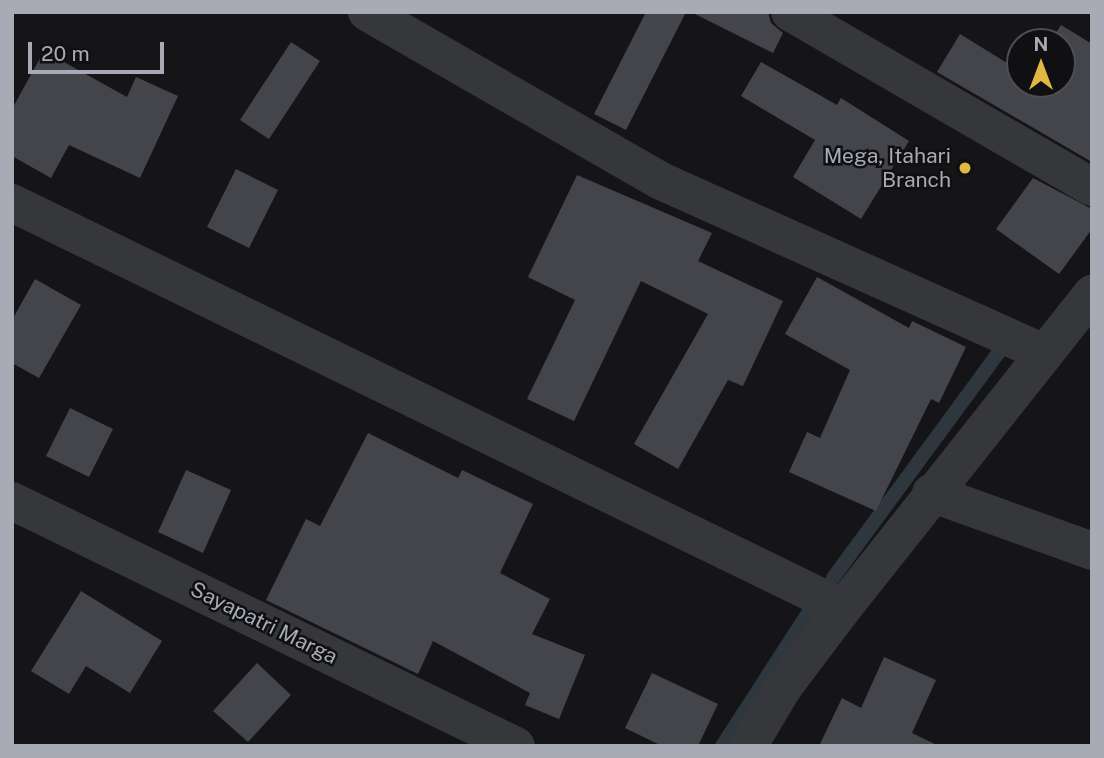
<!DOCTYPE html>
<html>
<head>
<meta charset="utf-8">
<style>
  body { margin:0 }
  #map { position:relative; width:1104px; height:758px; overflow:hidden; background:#151517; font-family:"Public Sans",sans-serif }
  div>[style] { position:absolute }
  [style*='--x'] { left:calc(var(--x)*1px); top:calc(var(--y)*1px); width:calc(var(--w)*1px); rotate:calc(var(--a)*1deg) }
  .stream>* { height:14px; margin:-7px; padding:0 7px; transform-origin:7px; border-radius:7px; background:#2f373e }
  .building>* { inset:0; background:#44454a }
  .minor>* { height:38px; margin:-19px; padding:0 19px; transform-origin:19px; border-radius:19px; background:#36373b }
  .dots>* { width:19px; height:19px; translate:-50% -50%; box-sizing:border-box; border:4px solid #101012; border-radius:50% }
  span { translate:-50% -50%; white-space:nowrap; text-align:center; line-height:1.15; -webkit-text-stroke:5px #101012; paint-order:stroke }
  .poi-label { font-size:21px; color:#a8abb6 }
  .right { translate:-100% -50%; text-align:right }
  .street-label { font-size:21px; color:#a8abb6 }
  .frame { position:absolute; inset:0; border:14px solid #a8abb6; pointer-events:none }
  .north { position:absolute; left:1006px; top:28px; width:70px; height:70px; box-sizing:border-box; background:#101012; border:2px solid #4d4e54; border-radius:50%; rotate:0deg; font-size:19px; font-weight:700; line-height:28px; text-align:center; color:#a8abb6 }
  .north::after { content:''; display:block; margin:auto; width:24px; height:32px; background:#e1b642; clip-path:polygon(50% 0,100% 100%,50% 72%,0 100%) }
  .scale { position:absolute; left:28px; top:42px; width:136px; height:32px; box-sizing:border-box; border:4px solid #a8abb6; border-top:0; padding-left:9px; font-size:21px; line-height:24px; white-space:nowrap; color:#a8abb6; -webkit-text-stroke:5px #101012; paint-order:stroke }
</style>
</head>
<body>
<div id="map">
  <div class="stream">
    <div style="--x:833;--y:578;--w:295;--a:-53.7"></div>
    <div style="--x:722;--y:746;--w:158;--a:-57.1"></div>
  </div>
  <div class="building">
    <div style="clip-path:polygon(646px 12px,686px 12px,626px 130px,594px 114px)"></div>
    <div style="clip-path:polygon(691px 12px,768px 12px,771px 23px,783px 33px,773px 53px)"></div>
    <div style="clip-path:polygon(1061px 25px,1092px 44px,1092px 162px,937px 72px,960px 34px,1020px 71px,1020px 84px,1062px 84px,1062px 42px,1050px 42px)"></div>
    <div style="clip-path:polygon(291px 42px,320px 61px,269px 139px,240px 120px)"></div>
    <div style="clip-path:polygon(44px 51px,127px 97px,136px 77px,178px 96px,140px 178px,69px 145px,51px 178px,12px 156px,12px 109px)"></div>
    <div style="clip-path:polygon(761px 62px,837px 105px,841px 98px,909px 141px,861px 219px,793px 177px,815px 140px,741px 96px)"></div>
    <div style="clip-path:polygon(236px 169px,278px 190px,249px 248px,207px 227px)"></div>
    <div style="clip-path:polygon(577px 175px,712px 233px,698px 261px,783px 301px,743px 386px,728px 380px,678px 469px,634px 444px,708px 314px,641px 281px,574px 421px,527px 399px,575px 300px,528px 277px)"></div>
    <div style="clip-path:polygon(1033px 178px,1092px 209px,1092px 229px,1059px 274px,996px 229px)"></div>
    <div style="clip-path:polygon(817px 277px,909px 328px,912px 321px,966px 347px,939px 403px,931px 399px,876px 511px,789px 472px,807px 432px,820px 438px,850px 370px,785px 334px)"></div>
    <div style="clip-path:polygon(35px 279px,81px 305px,39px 378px,12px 363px,12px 320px)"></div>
    <div style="clip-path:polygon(70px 408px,113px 429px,89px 477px,46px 456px)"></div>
    <div style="clip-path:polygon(368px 433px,458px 478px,462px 470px,533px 504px,500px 573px,550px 599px,532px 634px,585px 655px,559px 719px,525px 705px,530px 693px,433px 641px,418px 674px,266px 600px,306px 519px,320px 526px)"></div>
    <div style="clip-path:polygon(186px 470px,231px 490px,203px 553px,158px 532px)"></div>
    <div style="clip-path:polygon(81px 591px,162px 641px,130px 693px,86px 666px,69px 694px,31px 671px)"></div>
    <div style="clip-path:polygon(884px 657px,936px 680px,912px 733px,939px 746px,819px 746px,842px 698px,861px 708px)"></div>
    <div style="clip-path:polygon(257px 663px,291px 695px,248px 742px,213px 711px)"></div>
    <div style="clip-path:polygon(652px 673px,718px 704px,698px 746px,662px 746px,625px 728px)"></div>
  </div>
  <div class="minor">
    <div style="--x:367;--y:12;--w:339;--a:29.9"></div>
    <div style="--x:661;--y:181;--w:417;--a:24.2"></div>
    <div style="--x:790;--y:12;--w:349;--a:30.1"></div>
    <div style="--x:12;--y:203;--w:924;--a:25.98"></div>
    <div style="--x:931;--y:493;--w:171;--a:19.8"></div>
    <div style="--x:12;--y:501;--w:560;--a:25.92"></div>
    <div style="--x:748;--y:746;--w:70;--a:-59"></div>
    <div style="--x:784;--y:686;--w:98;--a:-52.9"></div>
    <div style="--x:843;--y:608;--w:401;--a:-51.6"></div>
  </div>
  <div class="dots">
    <div style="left:965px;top:168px;background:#e1b642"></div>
  </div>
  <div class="poi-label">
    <span class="right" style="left:951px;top:168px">Mega, Itahari<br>Branch</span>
  </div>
  <div class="street-label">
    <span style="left:264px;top:623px;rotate:26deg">Sayapatri Marga</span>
  </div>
  <div class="frame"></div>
  <div class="north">N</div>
  <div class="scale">20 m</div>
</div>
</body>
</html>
